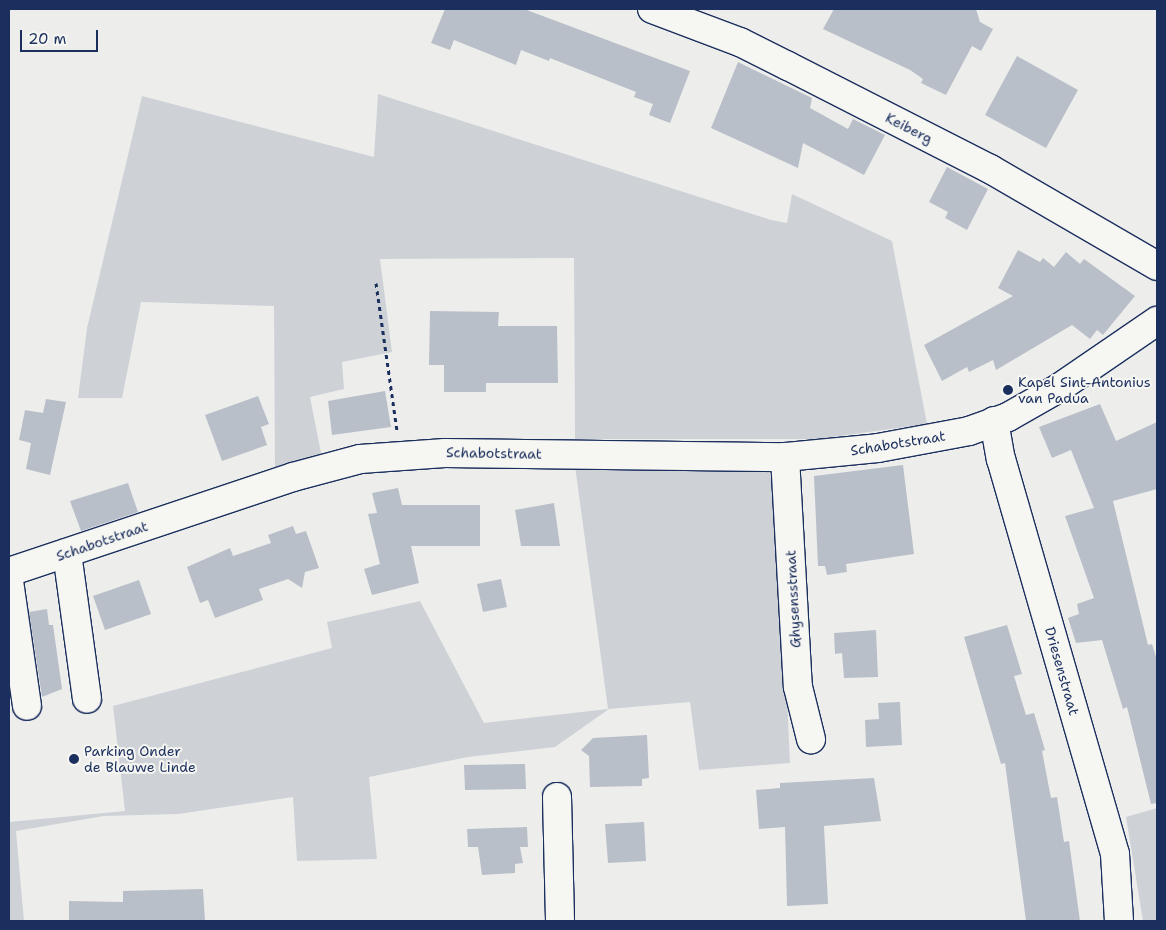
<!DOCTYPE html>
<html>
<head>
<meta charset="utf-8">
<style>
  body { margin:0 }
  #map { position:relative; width:1166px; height:930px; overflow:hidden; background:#edeeec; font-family:"Shantell Sans",sans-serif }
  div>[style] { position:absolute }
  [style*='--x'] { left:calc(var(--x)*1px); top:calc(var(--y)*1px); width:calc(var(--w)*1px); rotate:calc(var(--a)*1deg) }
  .green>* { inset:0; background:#ced2d7 }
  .building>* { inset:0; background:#b9bfc8 }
  .path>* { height:3px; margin-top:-1.5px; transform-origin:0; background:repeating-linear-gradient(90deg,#1b2f5e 0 4px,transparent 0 8px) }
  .roads { filter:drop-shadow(1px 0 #1b2f5e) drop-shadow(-1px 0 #1b2f5e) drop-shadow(0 1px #1b2f5e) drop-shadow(0 -1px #1b2f5e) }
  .minor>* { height:28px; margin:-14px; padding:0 14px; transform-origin:14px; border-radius:14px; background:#f6f6f2 }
  .dots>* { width:14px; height:14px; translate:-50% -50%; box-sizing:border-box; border:2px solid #f6f6f2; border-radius:50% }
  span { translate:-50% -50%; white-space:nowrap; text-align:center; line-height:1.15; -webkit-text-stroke:4px #f6f6f2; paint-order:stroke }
  .street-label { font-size:14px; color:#1b2f5e }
  .poi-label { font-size:14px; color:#1b2f5e }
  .left { translate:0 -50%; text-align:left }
  .frame { position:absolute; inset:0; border:10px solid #1b2f5e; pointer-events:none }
  .scale { position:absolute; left:20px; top:30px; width:78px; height:22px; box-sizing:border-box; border:2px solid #1b2f5e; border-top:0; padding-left:6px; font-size:15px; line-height:18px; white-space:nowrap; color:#1b2f5e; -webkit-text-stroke:4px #f6f6f2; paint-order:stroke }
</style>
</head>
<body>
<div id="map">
  <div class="green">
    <div style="clip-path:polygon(378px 94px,771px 220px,787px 223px,792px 194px,892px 241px,927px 424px,818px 439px,575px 439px,574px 258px,380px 259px,392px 352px,342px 362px,344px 389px,310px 397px,322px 458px,275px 472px,274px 306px,141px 302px,122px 398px,78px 398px,87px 328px,142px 96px,374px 157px)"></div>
    <div style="clip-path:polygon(575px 466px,762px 467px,777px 480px,790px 763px,699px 770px,690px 702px,609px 709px,555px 747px,468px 757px,369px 777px,377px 859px,297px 861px,293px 797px,178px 814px,104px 816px,16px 831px,24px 921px,9px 921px,9px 822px,125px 811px,113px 706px,332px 648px,327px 622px,420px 601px,484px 723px,608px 709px)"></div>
    <div style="clip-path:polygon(1157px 808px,1157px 921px,1143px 921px,1126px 817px)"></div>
  </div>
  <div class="building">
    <div style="clip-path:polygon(445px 9px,524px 9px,690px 71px,670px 123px,649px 115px,653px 104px,634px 97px,636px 92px,550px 58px,549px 61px,521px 50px,516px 65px,454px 40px,450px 50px,431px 43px)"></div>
    <div style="clip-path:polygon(834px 9px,976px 9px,980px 22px,993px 29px,981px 51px,972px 46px,946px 95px,921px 83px,923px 79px,910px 70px,823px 29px)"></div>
    <div style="clip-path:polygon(1017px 56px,1078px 90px,1046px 148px,985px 115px)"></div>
    <div style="clip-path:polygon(738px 62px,812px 98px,810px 108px,848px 129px,853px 119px,885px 135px,864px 175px,803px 143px,798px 168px,711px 128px)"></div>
    <div style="clip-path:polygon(947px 167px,988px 189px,967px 230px,945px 218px,948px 212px,929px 202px)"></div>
    <div style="clip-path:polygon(1018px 250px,1040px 262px,1043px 258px,1054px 267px,1066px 252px,1080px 264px,1084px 259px,1135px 296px,1103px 335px,1097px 330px,1090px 339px,1072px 325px,996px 370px,993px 360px,969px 372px,967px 367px,942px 381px,924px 345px,1013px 296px,998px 288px)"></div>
    <div style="clip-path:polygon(430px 311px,499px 312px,498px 326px,557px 326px,558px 383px,486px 383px,486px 392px,444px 392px,444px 365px,429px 365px)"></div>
    <div style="clip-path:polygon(385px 391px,391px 427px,332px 435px,328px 401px)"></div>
    <div style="clip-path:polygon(258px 396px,269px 424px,261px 427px,267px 445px,222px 461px,205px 415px)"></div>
    <div style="clip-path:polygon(46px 399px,66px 402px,50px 475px,26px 469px,31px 443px,19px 440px,25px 410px,43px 413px)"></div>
    <div style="clip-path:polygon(1100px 404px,1116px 441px,1157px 422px,1157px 489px,1113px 501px,1148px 645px,1152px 644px,1157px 660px,1157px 803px,1151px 804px,1127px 707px,1123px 709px,1102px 640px,1076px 643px,1068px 618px,1079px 614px,1077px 604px,1094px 598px,1065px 516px,1094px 508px,1071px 450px,1052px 458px,1039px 427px)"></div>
    <div style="clip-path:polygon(903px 465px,914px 554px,846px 564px,847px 572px,827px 575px,825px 566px,818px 566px,814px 476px)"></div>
    <div style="clip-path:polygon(128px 483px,138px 512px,81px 531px,70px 501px)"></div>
    <div style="clip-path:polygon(398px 488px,402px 505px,480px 505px,480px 546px,411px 546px,419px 583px,372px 595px,364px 569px,380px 564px,368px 514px,377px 513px,372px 493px)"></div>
    <div style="clip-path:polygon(554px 503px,560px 546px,521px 546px,515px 510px)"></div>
    <div style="clip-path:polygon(293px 526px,296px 534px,306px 531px,319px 568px,305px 572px,302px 588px,288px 579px,259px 589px,263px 600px,215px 618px,208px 600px,200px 603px,187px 567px,230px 548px,233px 556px,271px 543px,268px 535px)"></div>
    <div style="clip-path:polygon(501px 579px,507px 607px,483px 612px,477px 584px)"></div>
    <div style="clip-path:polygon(139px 580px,151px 614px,105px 630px,93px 596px)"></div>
    <div style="clip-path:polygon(47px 609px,49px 625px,53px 625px,62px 689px,42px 697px,29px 612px)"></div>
    <div style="clip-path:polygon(1007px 625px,1022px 674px,1014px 676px,1026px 715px,1034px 713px,1045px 750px,1042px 751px,1051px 798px,1057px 797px,1064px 842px,1069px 841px,1080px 921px,1026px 921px,1005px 763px,1001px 764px,964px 637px)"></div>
    <div style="clip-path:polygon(876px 630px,878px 677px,844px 678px,842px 653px,835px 654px,834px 633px)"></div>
    <div style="clip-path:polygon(900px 702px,902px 745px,866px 747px,865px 720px,879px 719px,878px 703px)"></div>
    <div style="clip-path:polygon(647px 735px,649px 778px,642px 779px,642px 786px,590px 787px,589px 756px,581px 750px,593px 738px)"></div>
    <div style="clip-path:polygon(525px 764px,526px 789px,465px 790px,464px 765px)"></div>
    <div style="clip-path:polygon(874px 778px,881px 821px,824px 826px,828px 904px,787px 906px,785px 827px,759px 829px,756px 790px,780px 788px,780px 783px)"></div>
    <div style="clip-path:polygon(644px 822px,646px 861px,608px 863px,605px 824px)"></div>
    <div style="clip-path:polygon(527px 827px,528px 847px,520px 847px,523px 863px,515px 864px,515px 873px,482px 875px,478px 847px,468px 847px,467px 829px)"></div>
    <div style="clip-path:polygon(203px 889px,205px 921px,69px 921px,69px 901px,123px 902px,123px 891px)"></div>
  </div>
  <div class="path">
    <div style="--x:376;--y:283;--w:148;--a:81.9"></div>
  </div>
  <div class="roads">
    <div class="minor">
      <div style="--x:652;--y:9;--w:94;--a:20.6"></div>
      <div style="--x:740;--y:42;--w:54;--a:26.6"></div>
      <div style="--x:788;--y:66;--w:227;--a:27"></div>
      <div style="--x:990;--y:169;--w:193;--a:30.1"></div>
      <div style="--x:994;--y:421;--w:39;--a:80"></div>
      <div style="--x:1001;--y:459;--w:411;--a:73.9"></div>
      <div style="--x:1115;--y:854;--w:67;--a:86.6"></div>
      <div style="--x:785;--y:457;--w:230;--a:86.8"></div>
      <div style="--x:798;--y:687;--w:54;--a:76"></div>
      <div style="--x:67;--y:553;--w:147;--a:82.2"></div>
      <div style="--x:9;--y:572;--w:299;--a:-18.5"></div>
      <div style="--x:293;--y:477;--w:69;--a:-15"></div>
      <div style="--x:360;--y:459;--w:85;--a:-4"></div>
      <div style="--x:445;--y:453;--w:340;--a:0.7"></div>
      <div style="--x:785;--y:457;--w:93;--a:-5.5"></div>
      <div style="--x:878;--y:448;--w:93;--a:-10.6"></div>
      <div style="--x:969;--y:431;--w:41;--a:-19.7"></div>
      <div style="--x:1008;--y:417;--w:59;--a:-29.6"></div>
      <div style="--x:1059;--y:388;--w:119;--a:-34.4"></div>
      <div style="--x:9;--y:581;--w:126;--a:81.8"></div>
      <div style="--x:557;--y:797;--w:124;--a:88.6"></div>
    </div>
  </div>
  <div class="dots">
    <div style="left:1008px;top:390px;background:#1b2f5e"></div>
    <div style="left:74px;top:759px;background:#1b2f5e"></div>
  </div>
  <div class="street-label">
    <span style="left:909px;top:128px;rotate:27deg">Keiberg</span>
    <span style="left:898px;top:443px;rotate:-9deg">Schabotstraat</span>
    <span style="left:494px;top:453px;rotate:1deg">Schabotstraat</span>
    <span style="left:102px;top:541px;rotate:-19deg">Schabotstraat</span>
    <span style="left:793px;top:599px;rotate:-93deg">Ghysensstraat</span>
    <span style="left:1062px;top:671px;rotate:74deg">Driesenstraat</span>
  </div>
  <div class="poi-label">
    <span class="left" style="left:1018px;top:390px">Kapel Sint-Antonius<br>van Padua</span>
    <span class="left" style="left:84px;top:759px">Parking Onder<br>de Blauwe Linde</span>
  </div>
  <div class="frame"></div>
  <div class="scale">20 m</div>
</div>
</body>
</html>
